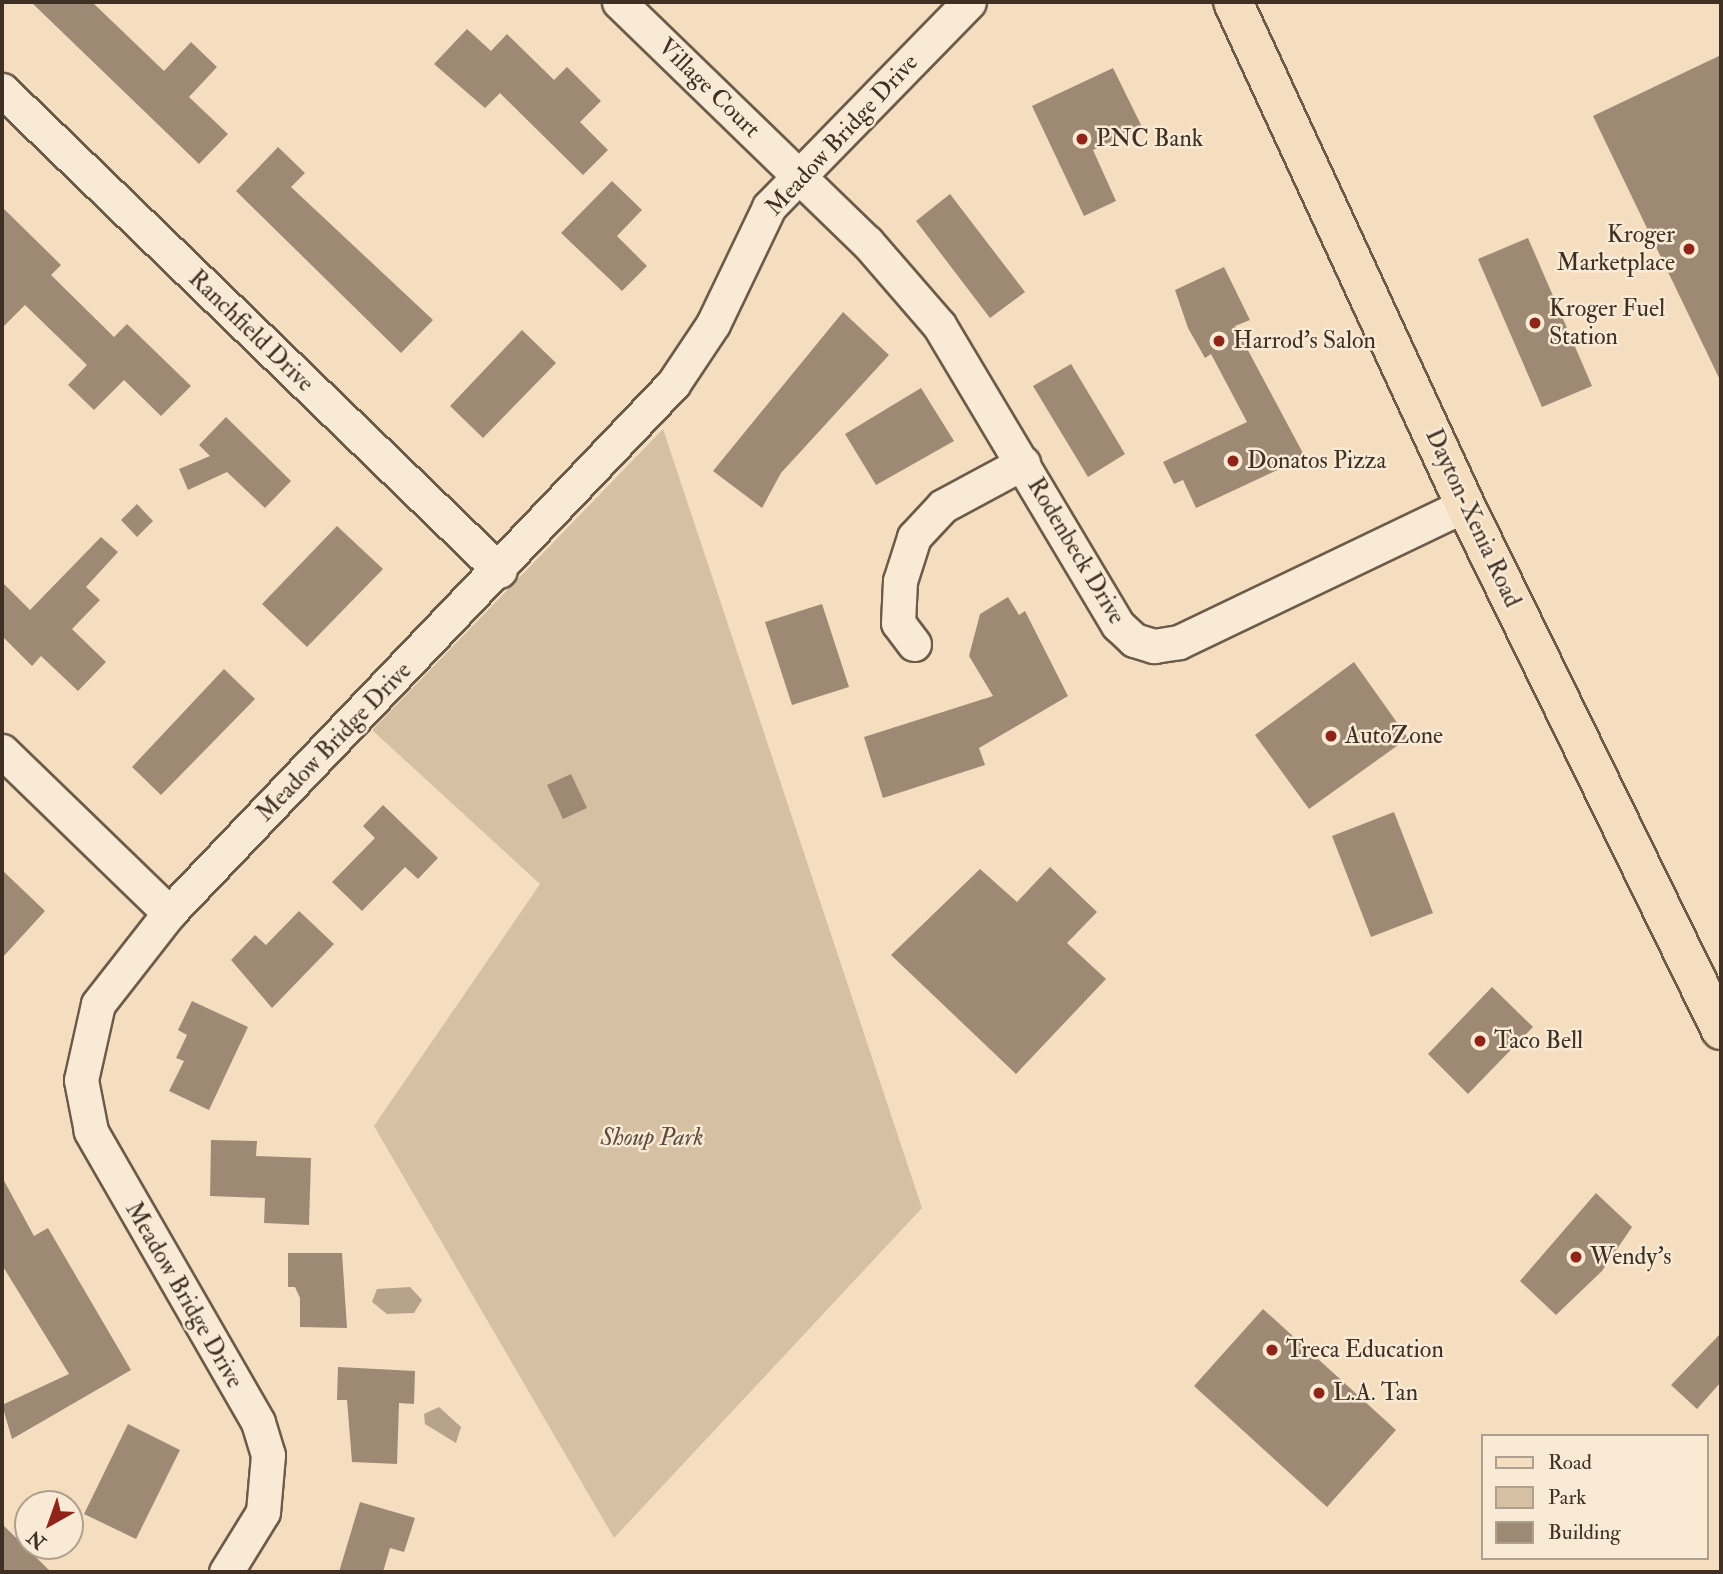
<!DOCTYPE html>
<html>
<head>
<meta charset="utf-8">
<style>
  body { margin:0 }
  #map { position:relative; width:1723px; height:1574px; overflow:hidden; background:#f5debf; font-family:"IM FELL Double Pica",serif }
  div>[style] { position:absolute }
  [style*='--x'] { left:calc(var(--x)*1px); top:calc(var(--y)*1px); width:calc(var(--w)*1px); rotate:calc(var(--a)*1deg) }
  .green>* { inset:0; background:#d6c0a4 }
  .water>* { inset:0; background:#b7a28a }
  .building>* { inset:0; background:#9e8a74 }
  .roads { filter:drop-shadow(2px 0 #6d5b4a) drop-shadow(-2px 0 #6d5b4a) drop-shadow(0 2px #6d5b4a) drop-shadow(0 -2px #6d5b4a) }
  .minor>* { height:33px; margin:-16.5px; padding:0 16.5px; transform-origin:16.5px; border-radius:16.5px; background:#f8ead5 }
  .major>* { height:38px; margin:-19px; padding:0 19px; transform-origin:19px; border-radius:19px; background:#f5debf }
  .dots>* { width:19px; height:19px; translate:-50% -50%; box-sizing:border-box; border:4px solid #f8ead5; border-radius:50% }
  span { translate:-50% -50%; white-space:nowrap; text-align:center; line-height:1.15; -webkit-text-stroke:5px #f8ead5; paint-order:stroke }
  .street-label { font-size:24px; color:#402f23 }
  .poi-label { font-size:24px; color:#402f23 }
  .left { translate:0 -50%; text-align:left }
  .right { translate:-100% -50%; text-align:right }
  .park-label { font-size:24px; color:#5e4c3d; font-style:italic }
  .frame { position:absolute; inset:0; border:4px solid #402f23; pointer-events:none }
  .legend { position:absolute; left:1481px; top:1434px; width:228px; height:126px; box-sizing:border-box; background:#f8ead5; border:2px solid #ae9f8e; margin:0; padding:9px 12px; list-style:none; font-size:21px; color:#402f23 }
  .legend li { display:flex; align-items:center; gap:14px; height:35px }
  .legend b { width:35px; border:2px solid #ae9f8e }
  .north { position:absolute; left:14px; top:1490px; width:70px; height:70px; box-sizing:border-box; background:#f8ead5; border:2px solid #ae9f8e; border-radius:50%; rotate:220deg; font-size:19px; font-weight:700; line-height:28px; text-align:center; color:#402f23 }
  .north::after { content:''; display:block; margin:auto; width:24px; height:32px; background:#8f2418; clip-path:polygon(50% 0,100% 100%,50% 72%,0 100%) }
</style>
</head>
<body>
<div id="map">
  <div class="green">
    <div style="clip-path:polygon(663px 429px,922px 1208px,614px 1538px,374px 1126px,540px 884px,372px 730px)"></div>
  </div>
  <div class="water">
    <div style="clip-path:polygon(410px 1287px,422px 1300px,414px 1313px,387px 1314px,372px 1302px,377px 1289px)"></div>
    <div style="clip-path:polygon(439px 1407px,461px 1427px,456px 1443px,425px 1424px,424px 1414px)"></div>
  </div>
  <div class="building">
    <div style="clip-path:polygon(31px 2px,92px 2px,164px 71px,191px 42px,217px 67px,189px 97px,228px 134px,199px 164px)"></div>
    <div style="clip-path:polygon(467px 29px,491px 51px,507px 34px,554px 80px,567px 67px,601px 101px,580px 122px,608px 150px,583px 175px,500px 93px,485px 108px,434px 64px)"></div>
    <div style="clip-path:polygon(1721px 55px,1721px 382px,1593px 116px)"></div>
    <div style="clip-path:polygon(1113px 68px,1142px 127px,1093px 150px,1116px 201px,1084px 216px,1032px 106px)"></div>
    <div style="clip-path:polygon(278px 147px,305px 173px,291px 187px,433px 320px,401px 353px,236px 191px)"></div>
    <div style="clip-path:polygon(612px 181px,642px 210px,617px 236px,647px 266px,622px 291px,561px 233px)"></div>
    <div style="clip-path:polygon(950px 194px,1025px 292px,990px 318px,916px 221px)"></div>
    <div style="clip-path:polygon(2px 207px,61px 265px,51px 275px,114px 337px,127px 324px,191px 386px,161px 416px,124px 380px,94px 410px,68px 385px,87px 365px,25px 305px,2px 328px)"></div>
    <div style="clip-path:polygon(1528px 238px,1592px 386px,1542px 407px,1478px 259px)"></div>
    <div style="clip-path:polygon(1224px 267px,1250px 320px,1235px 326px,1305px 457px,1196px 508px,1183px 480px,1174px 484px,1163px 462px,1247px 422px,1211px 354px,1205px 358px,1188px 328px,1175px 290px)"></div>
    <div style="clip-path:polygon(843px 312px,889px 355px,781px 473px,762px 508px,713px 471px)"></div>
    <div style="clip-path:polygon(522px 330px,556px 363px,483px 438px,450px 406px)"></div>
    <div style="clip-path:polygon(1071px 364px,1125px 454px,1088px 477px,1033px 386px)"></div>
    <div style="clip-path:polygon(921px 388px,954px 441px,876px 485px,845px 434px)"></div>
    <div style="clip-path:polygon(226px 417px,291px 481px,265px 508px,227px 472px,188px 490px,179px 469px,210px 456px,199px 445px)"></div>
    <div style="clip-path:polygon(137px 504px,153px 521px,137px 537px,121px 520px)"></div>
    <div style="clip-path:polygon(337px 526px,383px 569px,307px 647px,262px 604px)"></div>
    <div style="clip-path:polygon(101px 537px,118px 552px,86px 587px,100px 600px,72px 629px,106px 662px,78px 691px,41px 656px,32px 666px,2px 636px,2px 582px,30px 610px)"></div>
    <div style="clip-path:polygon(1008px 597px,1019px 615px,1025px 611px,1068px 696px,979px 748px,985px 765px,883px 798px,864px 737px,993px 696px,969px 656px,980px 614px)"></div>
    <div style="clip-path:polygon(822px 604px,849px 687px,792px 705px,765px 622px)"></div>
    <div style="clip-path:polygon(1354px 662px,1408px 738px,1309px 809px,1255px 735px)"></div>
    <div style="clip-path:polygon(224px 669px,255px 699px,161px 795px,132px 767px)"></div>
    <div style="clip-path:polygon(571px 774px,587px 808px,563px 819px,547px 785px)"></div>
    <div style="clip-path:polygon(383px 805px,438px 858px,418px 879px,405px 867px,362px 911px,332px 882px,375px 838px,363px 826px)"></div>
    <div style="clip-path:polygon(1394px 812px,1433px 913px,1371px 937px,1332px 836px)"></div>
    <div style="clip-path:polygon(1050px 867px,1097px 912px,1067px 943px,1106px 979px,1016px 1074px,891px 955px,980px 869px,1017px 902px)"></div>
    <div style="clip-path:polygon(2px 870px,45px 911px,2px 958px)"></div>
    <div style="clip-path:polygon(299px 911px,334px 944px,272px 1008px,231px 960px,255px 935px,266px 945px)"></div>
    <div style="clip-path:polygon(1492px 987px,1533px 1027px,1468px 1094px,1428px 1054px)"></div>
    <div style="clip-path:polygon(192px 1001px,248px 1027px,209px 1110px,169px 1091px,184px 1061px,176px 1058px,187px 1035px,178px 1030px)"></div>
    <div style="clip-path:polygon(211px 1140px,257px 1141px,256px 1156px,311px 1158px,309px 1225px,264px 1223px,265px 1198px,210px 1196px)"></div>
    <div style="clip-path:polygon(2px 1177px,34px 1236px,48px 1228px,131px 1370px,12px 1439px,2px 1405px,69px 1374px,2px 1265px)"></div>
    <div style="clip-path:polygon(1596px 1193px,1632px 1227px,1602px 1271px,1556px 1315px,1520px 1281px)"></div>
    <div style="clip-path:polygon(288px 1253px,342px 1253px,347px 1328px,300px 1327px,300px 1298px,295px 1287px,288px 1287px)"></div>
    <div style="clip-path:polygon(1263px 1309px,1396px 1430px,1327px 1507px,1194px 1386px)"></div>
    <div style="clip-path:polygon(1721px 1333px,1721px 1382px,1697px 1409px,1671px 1385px)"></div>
    <div style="clip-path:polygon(338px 1367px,415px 1371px,414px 1404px,399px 1403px,397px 1464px,352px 1462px,347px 1400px,337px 1400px)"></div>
    <div style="clip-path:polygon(128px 1424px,180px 1450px,136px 1539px,84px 1514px)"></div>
    <div style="clip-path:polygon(360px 1502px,415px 1518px,404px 1552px,390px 1548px,383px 1572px,339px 1572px)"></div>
    <div style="clip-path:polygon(2px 1524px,51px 1572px,2px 1572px)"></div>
  </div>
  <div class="roads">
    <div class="minor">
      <div style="--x:619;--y:2;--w:345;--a:44.1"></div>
      <div style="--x:867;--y:242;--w:110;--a:49.1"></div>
      <div style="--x:939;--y:325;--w:349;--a:59.2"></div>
      <div style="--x:1118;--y:625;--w:22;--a:43"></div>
      <div style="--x:1134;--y:640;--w:21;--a:17"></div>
      <div style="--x:1154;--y:646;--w:25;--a:-9"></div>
      <div style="--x:1179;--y:642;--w:317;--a:-25.6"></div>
      <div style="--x:2;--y:90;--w:692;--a:44.01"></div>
      <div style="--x:914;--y:644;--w:26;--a:-127"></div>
      <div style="--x:898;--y:623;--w:42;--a:-87.3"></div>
      <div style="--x:900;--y:581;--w:46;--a:-72.3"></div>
      <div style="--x:914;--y:537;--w:42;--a:-46.9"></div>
      <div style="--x:943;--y:506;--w:91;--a:-28.3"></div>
      <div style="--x:2;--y:751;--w:233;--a:44.1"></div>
      <div style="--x:226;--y:1572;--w:70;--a:-58.3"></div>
      <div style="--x:263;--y:1512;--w:57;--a:-85"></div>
      <div style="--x:268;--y:1455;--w:34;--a:-107"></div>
      <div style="--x:258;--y:1422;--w:336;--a:-119.9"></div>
      <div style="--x:91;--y:1131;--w:52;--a:-101.1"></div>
      <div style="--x:81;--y:1080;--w:78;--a:-77.4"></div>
      <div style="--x:98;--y:1004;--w:115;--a:-52"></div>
      <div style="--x:169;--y:913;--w:731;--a:-46.39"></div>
      <div style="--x:673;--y:384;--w:72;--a:-56.3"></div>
      <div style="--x:713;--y:324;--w:130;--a:-64.4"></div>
      <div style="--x:769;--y:207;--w:286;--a:-45.7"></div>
    </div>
    <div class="major">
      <div style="--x:1233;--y:2;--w:554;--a:65.24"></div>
      <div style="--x:1465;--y:505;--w:584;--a:64.01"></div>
    </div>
  </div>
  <div class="dots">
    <div style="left:1082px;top:139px;background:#8f2418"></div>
    <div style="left:1689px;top:249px;background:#8f2418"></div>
    <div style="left:1535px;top:323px;background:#8f2418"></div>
    <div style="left:1219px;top:341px;background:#8f2418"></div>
    <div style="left:1233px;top:461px;background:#8f2418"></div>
    <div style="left:1331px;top:736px;background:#8f2418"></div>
    <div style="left:1480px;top:1041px;background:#8f2418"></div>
    <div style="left:1576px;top:1257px;background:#8f2418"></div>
    <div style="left:1272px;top:1350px;background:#8f2418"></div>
    <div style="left:1319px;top:1393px;background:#8f2418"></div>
  </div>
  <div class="street-label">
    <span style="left:709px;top:88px;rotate:44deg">Village Court</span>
    <span style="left:842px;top:135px;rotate:-47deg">Meadow Bridge Drive</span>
    <span style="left:251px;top:331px;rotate:44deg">Ranchfield Drive</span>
    <span style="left:1473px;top:518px;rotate:65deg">Dayton-Xenia Road</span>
    <span style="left:1076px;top:551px;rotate:59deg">Rodenbeck Drive</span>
    <span style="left:334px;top:742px;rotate:-46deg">Meadow Bridge Drive</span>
    <span style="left:184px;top:1295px;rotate:60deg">Meadow Bridge Drive</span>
  </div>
  <div class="poi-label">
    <span class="left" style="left:1096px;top:139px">PNC Bank</span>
    <span class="right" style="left:1675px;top:249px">Kroger<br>Marketplace</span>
    <span class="left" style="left:1549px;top:323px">Kroger Fuel<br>Station</span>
    <span class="left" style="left:1233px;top:341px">Harrod's Salon</span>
    <span class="left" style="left:1247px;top:461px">Donatos Pizza</span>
    <span class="left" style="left:1345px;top:736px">AutoZone</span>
    <span class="left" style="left:1494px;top:1041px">Taco Bell</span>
    <span class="left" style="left:1590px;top:1257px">Wendy's</span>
    <span class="left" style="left:1286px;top:1350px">Treca Education</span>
    <span class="left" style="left:1333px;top:1393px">L.A. Tan</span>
  </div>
  <div class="park-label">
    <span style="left:652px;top:1138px">Shoup Park</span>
  </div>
  <div class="frame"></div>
  <ul class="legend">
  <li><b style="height:9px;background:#f5debf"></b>Road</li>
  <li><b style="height:19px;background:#d6c0a4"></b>Park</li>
  <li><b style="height:19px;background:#9e8a74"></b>Building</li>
  </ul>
  <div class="north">N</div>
</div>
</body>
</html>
